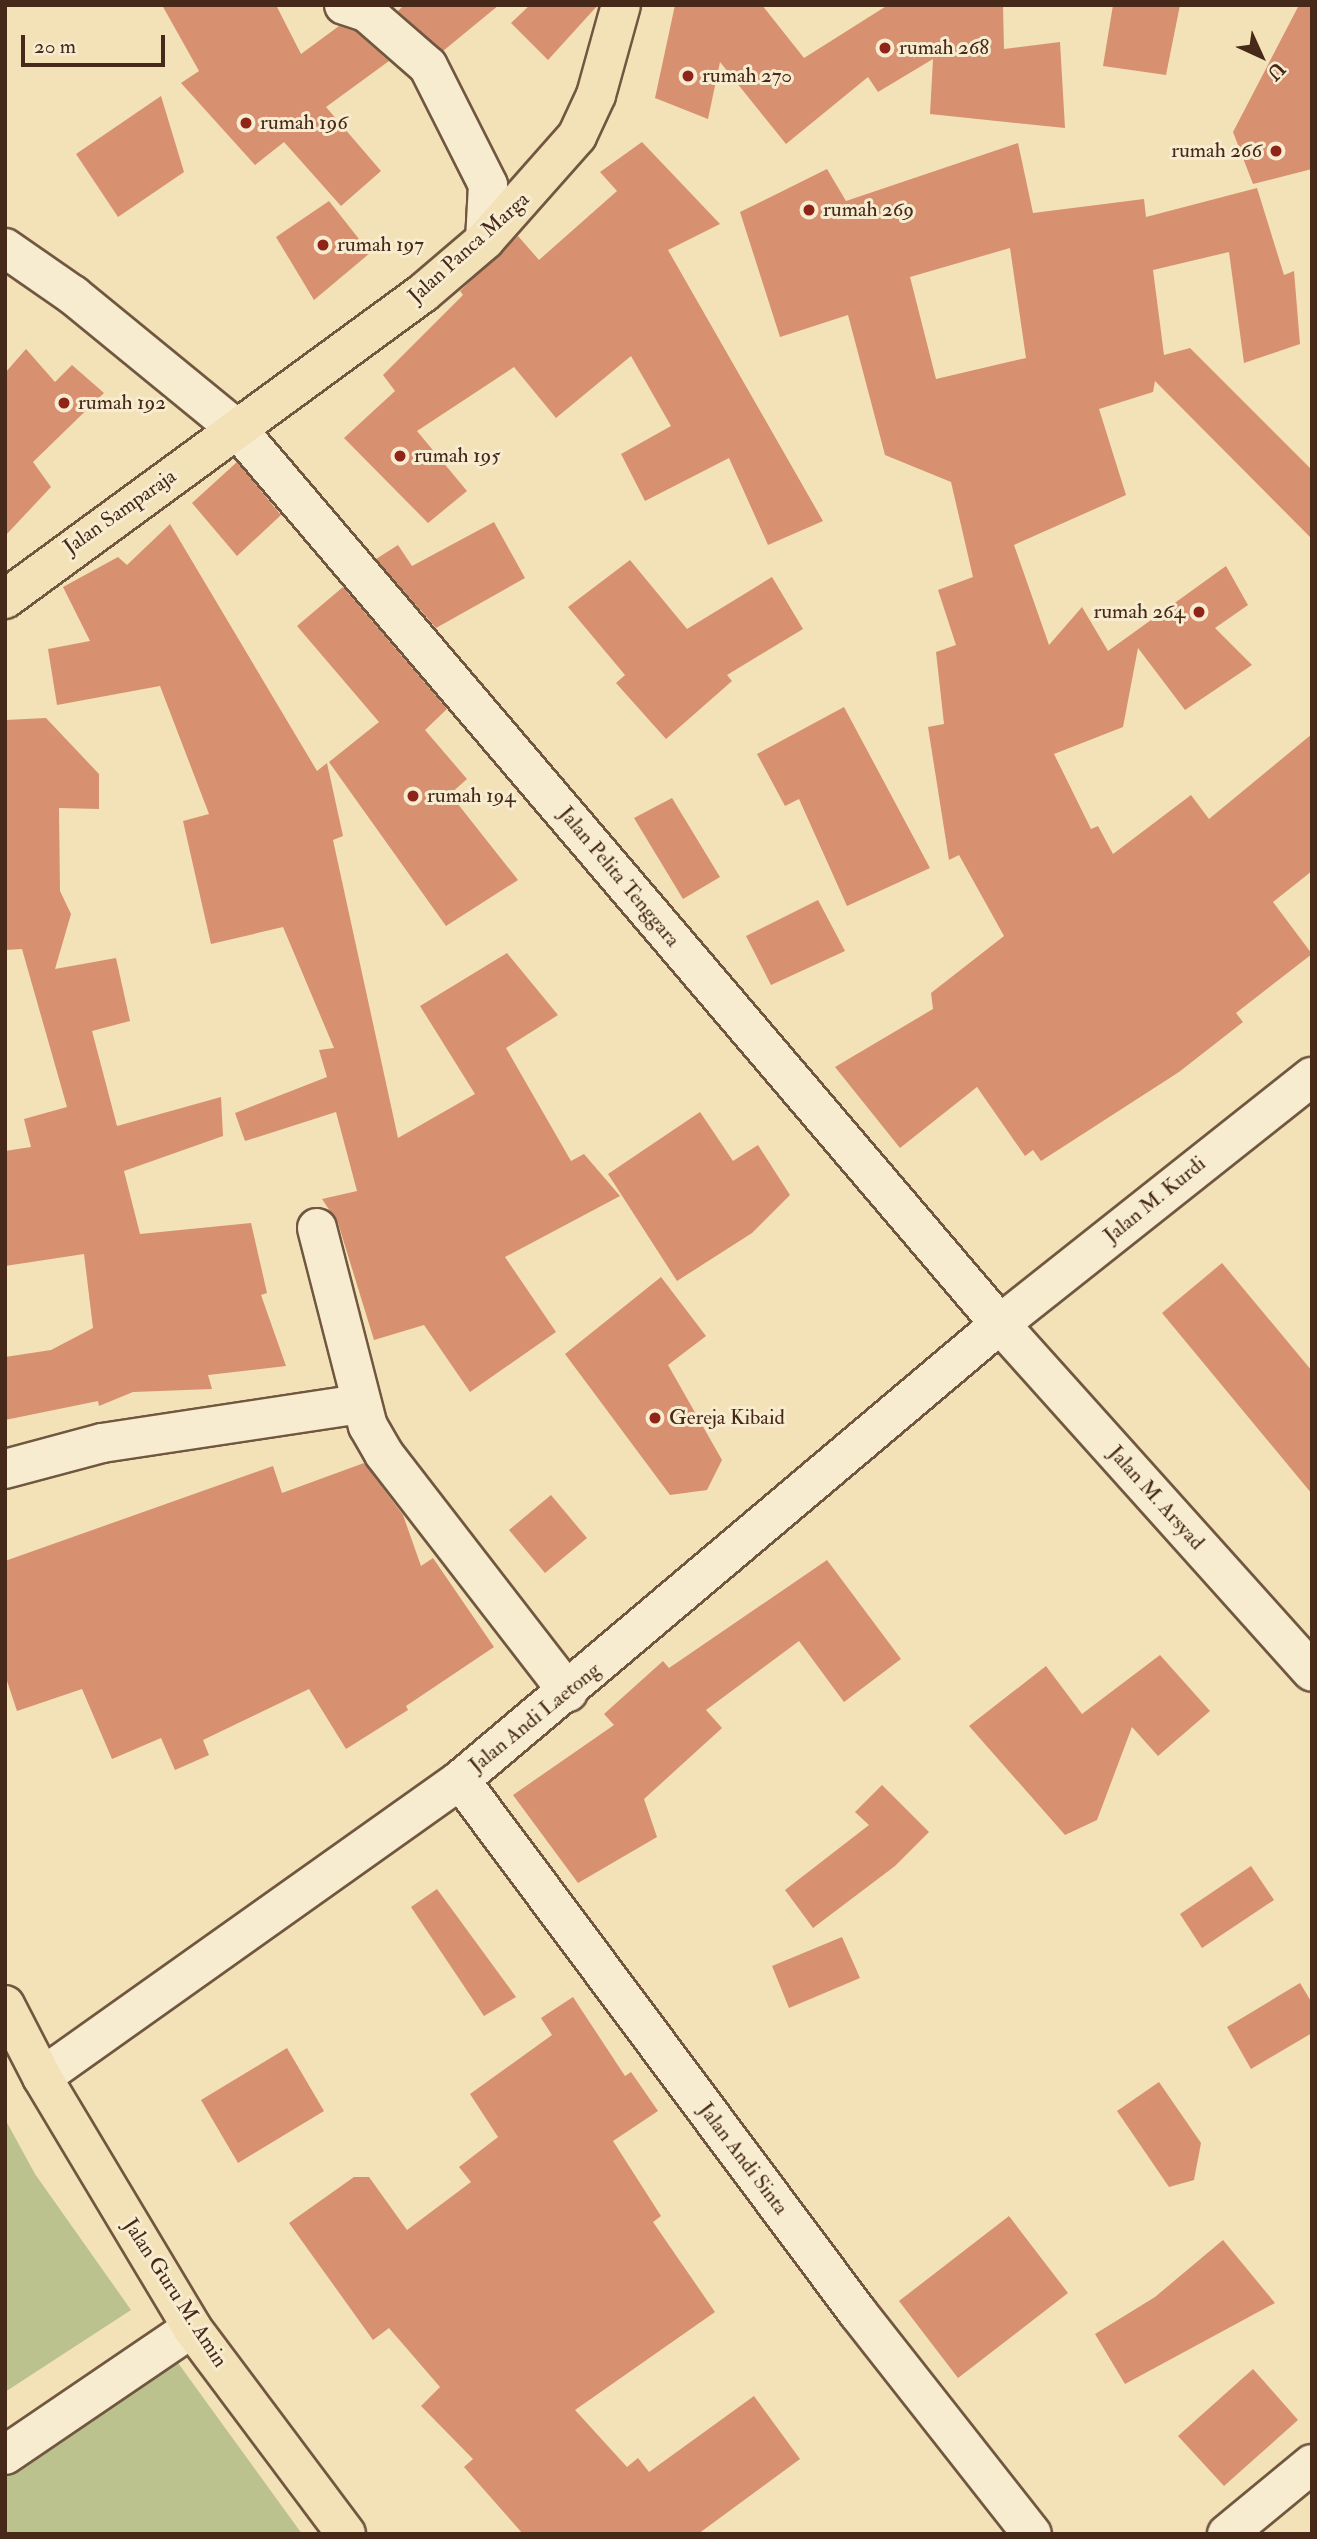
<!DOCTYPE html>
<html>
<head>
<meta charset="utf-8">
<style>
  body { margin:0 }
  #map { position:relative; width:1317px; height:2539px; overflow:hidden; background:#f3e1b7; font-family:"IM FELL Double Pica",serif }
  div>[style] { position:absolute }
  [style*='--x'] { left:calc(var(--x)*1px); top:calc(var(--y)*1px); width:calc(var(--w)*1px); rotate:calc(var(--a)*1deg) }
  .green>* { inset:0; background:#bbc28e }
  .building>* { inset:0; background:#d79171 }
  .roads { filter:drop-shadow(2px 0 #715740) drop-shadow(-2px 0 #715740) drop-shadow(0 2px #715740) drop-shadow(0 -2px #715740) }
  .minor>* { height:38px; margin:-19px; padding:0 19px; transform-origin:19px; border-radius:19px; background:#f7ecd0 }
  .major>* { height:38px; margin:-19px; padding:0 19px; transform-origin:19px; border-radius:19px; background:#f3e1b7 }
  .dots>* { width:19px; height:19px; translate:-50% -50%; box-sizing:border-box; border:4px solid #f7ecd0; border-radius:50% }
  span { translate:-50% -50%; white-space:nowrap; text-align:center; line-height:1.15; -webkit-text-stroke:6px #f7ecd0; paint-order:stroke }
  .poi-label { font-size:21px; color:#462919 }
  .left { translate:0 -50%; text-align:left }
  .right { translate:-100% -50%; text-align:right }
  .street-label { font-size:21px; color:#462919 }
  .frame { position:absolute; inset:0; border:7px solid #462919; pointer-events:none }
  .north { position:absolute; left:1226px; top:21px; width:70px; height:70px; -webkit-text-stroke:5px #f7ecd0; paint-order:stroke; rotate:135deg; font-size:19px; font-weight:700; line-height:28px; text-align:center; color:#462919 }
  .north::after { content:''; display:block; margin:auto; width:24px; height:32px; background:#462919; clip-path:polygon(50% 0,100% 100%,50% 72%,0 100%) }
  .scale { position:absolute; left:21px; top:35px; width:144px; height:32px; box-sizing:border-box; border:4px solid #462919; border-top:0; padding-left:9px; font-size:21px; line-height:24px; white-space:nowrap; color:#462919; -webkit-text-stroke:5px #f7ecd0; paint-order:stroke }
</style>
</head>
<body>
<div id="map">
  <div class="green">
    <div style="clip-path:polygon(5px 2119px,35px 2174px,131px 2310px,5px 2392px)"></div>
    <div style="clip-path:polygon(173px 2356px,302px 2534px,5px 2534px,5px 2466px)"></div>
  </div>
  <div class="building">
    <div style="clip-path:polygon(162px 5px,276px 5px,301px 54px,339px 26px,355px 31px,389px 61px,326px 107px,381px 171px,341px 206px,284px 142px,255px 165px,181px 83px,199px 71px)"></div>
    <div style="clip-path:polygon(404px 5px,499px 5px,443px 51px,398px 11px)"></div>
    <div style="clip-path:polygon(530px 5px,598px 5px,548px 60px,511px 23px)"></div>
    <div style="clip-path:polygon(675px 5px,762px 5px,804px 58px,888px 5px,1003px 5px,1004px 49px,1060px 42px,1065px 128px,930px 114px,933px 59px,878px 92px,868px 77px,786px 144px,720px 62px,708px 119px,655px 98px)"></div>
    <div style="clip-path:polygon(1113px 5px,1180px 5px,1166px 75px,1103px 66px)"></div>
    <div style="clip-path:polygon(1299px 5px,1312px 5px,1312px 169px,1253px 184px,1233px 132px)"></div>
    <div style="clip-path:polygon(161px 96px,184px 172px,118px 217px,76px 154px)"></div>
    <div style="clip-path:polygon(642px 142px,720px 224px,668px 250px,823px 521px,768px 545px,729px 458px,645px 501px,621px 454px,671px 426px,631px 356px,556px 418px,514px 367px,417px 431px,467px 491px,428px 523px,344px 438px,395px 391px,383px 375px,463px 295px,460px 291px,518px 236px,539px 260px,617px 191px,600px 172px)"></div>
    <div style="clip-path:polygon(evenodd,1018px 143px,1033px 213px,1144px 199px,1146px 217px,1257px 188px,1284px 275px,1294px 271px,1300px 344px,1244px 363px,1229px 252px,1153px 270px,1164px 355px,1190px 348px,1312px 470px,1312px 539px,1155px 381px,1153px 392px,1099px 409px,1126px 495px,1014px 545px,1049px 645px,1082px 607px,1108px 651px,1226px 566px,1248px 605px,1215px 628px,1252px 665px,1185px 710px,1138px 648px,1123px 727px,1054px 754px,1091px 829px,1098px 826px,1113px 854px,1191px 795px,1209px 819px,1312px 734px,1312px 871px,1273px 902px,1312px 954px,1236px 1013px,1243px 1022px,1179px 1072px,1041px 1161px,1033px 1150px,1025px 1156px,977px 1087px,900px 1148px,835px 1067px,933px 1009px,931px 993px,1004px 936px,959px 855px,949px 860px,928px 727px,944px 724px,936px 652px,956px 645px,938px 590px,973px 577px,951px 482px,885px 455px,848px 315px,780px 337px,740px 212px,827px 169px,846px 201px,1018px 143px,1010px 248px,1026px 358px,936px 379px,910px 277px,1010px 248px)"></div>
    <div style="clip-path:polygon(329px 201px,370px 253px,314px 300px,276px 237px)"></div>
    <div style="clip-path:polygon(26px 349px,55px 382px,72px 365px,104px 393px,33px 462px,51px 487px,5px 536px,5px 373px)"></div>
    <div style="clip-path:polygon(237px 462px,281px 515px,237px 556px,192px 503px)"></div>
    <div style="clip-path:polygon(494px 522px,525px 578px,436px 628px,376px 559px,398px 545px,412px 566px)"></div>
    <div style="clip-path:polygon(170px 524px,317px 771px,327px 763px,343px 836px,333px 840px,398px 1138px,475px 1094px,420px 1006px,507px 953px,558px 1015px,506px 1048px,571px 1161px,584px 1154px,620px 1196px,505px 1257px,556px 1332px,470px 1392px,424px 1325px,374px 1340px,338px 1223px,322px 1199px,357px 1191px,336px 1112px,245px 1141px,235px 1113px,327px 1077px,319px 1050px,334px 1048px,283px 927px,211px 944px,183px 821px,209px 814px,160px 686px,57px 705px,48px 649px,90px 641px,63px 587px,118px 557px,127px 565px)"></div>
    <div style="clip-path:polygon(630px 560px,687px 629px,772px 577px,803px 629px,727px 675px,732px 681px,666px 739px,616px 683px,625px 675px,568px 607px)"></div>
    <div style="clip-path:polygon(343px 587px,447px 709px,425px 730px,467px 779px,450px 794px,518px 880px,446px 926px,329px 762px,379px 722px,297px 626px)"></div>
    <div style="clip-path:polygon(844px 707px,930px 868px,847px 906px,799px 799px,785px 806px,757px 754px)"></div>
    <div style="clip-path:polygon(46px 718px,99px 774px,99px 809px,59px 808px,60px 891px,71px 914px,55px 969px,116px 958px,130px 1021px,92px 1031px,117px 1126px,221px 1097px,223px 1136px,124px 1171px,140px 1234px,251px 1223px,267px 1293px,261px 1295px,286px 1366px,208px 1375px,212px 1389px,133px 1392px,99px 1406px,98px 1401px,5px 1420px,5px 1357px,51px 1350px,93px 1328px,84px 1254px,5px 1266px,5px 1151px,31px 1147px,24px 1119px,67px 1107px,22px 949px,5px 950px,5px 720px)"></div>
    <div style="clip-path:polygon(672px 798px,720px 877px,683px 899px,634px 818px)"></div>
    <div style="clip-path:polygon(818px 900px,845px 951px,771px 985px,746px 936px)"></div>
    <div style="clip-path:polygon(700px 1112px,733px 1161px,758px 1145px,790px 1195px,752px 1233px,677px 1281px,608px 1174px)"></div>
    <div style="clip-path:polygon(1222px 1263px,1312px 1371px,1312px 1494px,1162px 1313px)"></div>
    <div style="clip-path:polygon(661px 1277px,706px 1336px,668px 1365px,722px 1460px,707px 1490px,670px 1495px,565px 1354px)"></div>
    <div style="clip-path:polygon(364px 1463px,403px 1515px,421px 1566px,433px 1558px,494px 1647px,406px 1706px,408px 1710px,346px 1749px,309px 1689px,203px 1740px,209px 1755px,175px 1770px,161px 1738px,112px 1759px,82px 1689px,17px 1711px,5px 1675px,5px 1561px,273px 1466px,282px 1493px)"></div>
    <div style="clip-path:polygon(551px 1495px,587px 1538px,545px 1573px,509px 1530px)"></div>
    <div style="clip-path:polygon(827px 1560px,901px 1659px,844px 1702px,799px 1641px,706px 1710px,722px 1728px,644px 1799px,657px 1837px,578px 1883px,513px 1795px,614px 1725px,604px 1714px,663px 1661px,669px 1668px)"></div>
    <div style="clip-path:polygon(1160px 1655px,1210px 1711px,1158px 1756px,1132px 1727px,1097px 1820px,1065px 1835px,969px 1726px,1046px 1666px,1082px 1714px)"></div>
    <div style="clip-path:polygon(882px 1785px,929px 1832px,895px 1866px,813px 1928px,785px 1890px,869px 1825px,855px 1812px)"></div>
    <div style="clip-path:polygon(1251px 1866px,1274px 1900px,1202px 1948px,1180px 1914px)"></div>
    <div style="clip-path:polygon(437px 1889px,516px 1997px,484px 2016px,411px 1907px)"></div>
    <div style="clip-path:polygon(842px 1937px,860px 1978px,789px 2008px,772px 1966px)"></div>
    <div style="clip-path:polygon(1300px 1983px,1312px 2003px,1312px 2033px,1251px 2069px,1227px 2027px)"></div>
    <div style="clip-path:polygon(573px 1997px,625px 2076px,631px 2072px,658px 2111px,613px 2141px,661px 2216px,653px 2222px,715px 2312px,575px 2410px,627px 2467px,638px 2458px,649px 2472px,754px 2396px,800px 2459px,698px 2534px,523px 2534px,464px 2467px,473px 2459px,421px 2406px,440px 2387px,389px 2328px,373px 2340px,289px 2223px,354px 2177px,369px 2177px,407px 2230px,471px 2182px,459px 2167px,498px 2137px,470px 2094px,552px 2035px,541px 2018px)"></div>
    <div style="clip-path:polygon(287px 2048px,324px 2111px,238px 2163px,201px 2100px)"></div>
    <div style="clip-path:polygon(1159px 2082px,1201px 2143px,1194px 2180px,1169px 2187px,1117px 2111px)"></div>
    <div style="clip-path:polygon(1009px 2216px,1068px 2293px,958px 2378px,899px 2301px)"></div>
    <div style="clip-path:polygon(1223px 2240px,1275px 2303px,1125px 2384px,1095px 2334px,1155px 2297px)"></div>
    <div style="clip-path:polygon(1253px 2369px,1298px 2420px,1224px 2486px,1178px 2436px)"></div>
  </div>
  <div class="roads">
    <div class="minor">
      <div style="--x:344;--y:5;--w:23;--a:18"></div>
      <div style="--x:366;--y:12;--w:82;--a:41.1"></div>
      <div style="--x:428;--y:66;--w:133;--a:63.2"></div>
      <div style="--x:488;--y:185;--w:55;--a:93.1"></div>
      <div style="--x:5;--y:248;--w:83;--a:34.7"></div>
      <div style="--x:73;--y:295;--w:213;--a:39.3"></div>
      <div style="--x:238;--y:430;--w:1175;--a:49.56"></div>
      <div style="--x:1000;--y:1324;--w:467;--a:48.1"></div>
      <div style="--x:317;--y:1228;--w:204;--a:75.6"></div>
      <div style="--x:368;--y:1426;--w:32;--a:60"></div>
      <div style="--x:384;--y:1454;--w:301;--a:52.3"></div>
      <div style="--x:5;--y:1469;--w:100;--a:-15"></div>
      <div style="--x:102;--y:1443;--w:260;--a:-8.6"></div>
      <div style="--x:460;--y:1780;--w:665;--a:53.25"></div>
      <div style="--x:858;--y:2313;--w:281;--a:51.8"></div>
      <div style="--x:42;--y:2077;--w:513;--a:-35.39"></div>
      <div style="--x:460;--y:1780;--w:707;--a:-40.18"></div>
      <div style="--x:1000;--y:1324;--w:398;--a:-38.4"></div>
      <div style="--x:5;--y:2455;--w:226;--a:-34.2"></div>
      <div style="--x:1227;--y:2534;--w:110;--a:-39.5"></div>
    </div>
    <div class="major">
      <div style="--x:5;--y:599;--w:518;--a:-36.21"></div>
      <div style="--x:423;--y:293;--w:82;--a:-40.5"></div>
      <div style="--x:485;--y:240;--w:139;--a:-48.5"></div>
      <div style="--x:577;--y:136;--w:45;--a:-65.1"></div>
      <div style="--x:596;--y:95;--w:93;--a:-74.5"></div>
      <div style="--x:5;--y:2005;--w:81;--a:62.8"></div>
      <div style="--x:42;--y:2077;--w:292;--a:59.1"></div>
      <div style="--x:192;--y:2328;--w:257;--a:53.2"></div>
    </div>
  </div>
  <div class="dots">
    <div style="left:885px;top:48px;background:#8f2418"></div>
    <div style="left:688px;top:76px;background:#8f2418"></div>
    <div style="left:246px;top:123px;background:#8f2418"></div>
    <div style="left:1276px;top:151px;background:#8f2418"></div>
    <div style="left:809px;top:210px;background:#8f2418"></div>
    <div style="left:323px;top:245px;background:#8f2418"></div>
    <div style="left:64px;top:403px;background:#8f2418"></div>
    <div style="left:400px;top:456px;background:#8f2418"></div>
    <div style="left:1199px;top:612px;background:#8f2418"></div>
    <div style="left:413px;top:796px;background:#8f2418"></div>
    <div style="left:655px;top:1418px;background:#8f2418"></div>
  </div>
  <div class="poi-label">
    <span class="left" style="left:899px;top:48px">rumah 268</span>
    <span class="left" style="left:702px;top:76px">rumah 270</span>
    <span class="left" style="left:260px;top:123px">rumah 196</span>
    <span class="right" style="left:1262px;top:151px">rumah 266</span>
    <span class="left" style="left:823px;top:210px">rumah 269</span>
    <span class="left" style="left:337px;top:245px">rumah 197</span>
    <span class="left" style="left:78px;top:403px">rumah 192</span>
    <span class="left" style="left:414px;top:456px">rumah 195</span>
    <span class="right" style="left:1185px;top:612px">rumah 264</span>
    <span class="left" style="left:427px;top:796px">rumah 194</span>
    <span class="left" style="left:669px;top:1418px">Gereja Kibaid</span>
  </div>
  <div class="street-label">
    <span style="left:469px;top:248px;rotate:-42deg">Jalan Panca Marga</span>
    <span style="left:120px;top:512px;rotate:-35deg">Jalan Samparaja</span>
    <span style="left:619px;top:877px;rotate:50deg">Jalan Pelita Tenggara</span>
    <span style="left:1155px;top:1200px;rotate:-39deg">Jalan M. Kurdi</span>
    <span style="left:1156px;top:1498px;rotate:48deg">Jalan M. Arsyad</span>
    <span style="left:535px;top:1718px;rotate:-39deg">Jalan Andi Laetong</span>
    <span style="left:743px;top:2159px;rotate:53deg">Jalan Andi Sinta</span>
    <span style="left:175px;top:2293px;rotate:57deg">Jalan Guru M. Amin</span>
  </div>
  <div class="frame"></div>
  <div class="north">U</div>
  <div class="scale">20 m</div>
</div>
</body>
</html>
